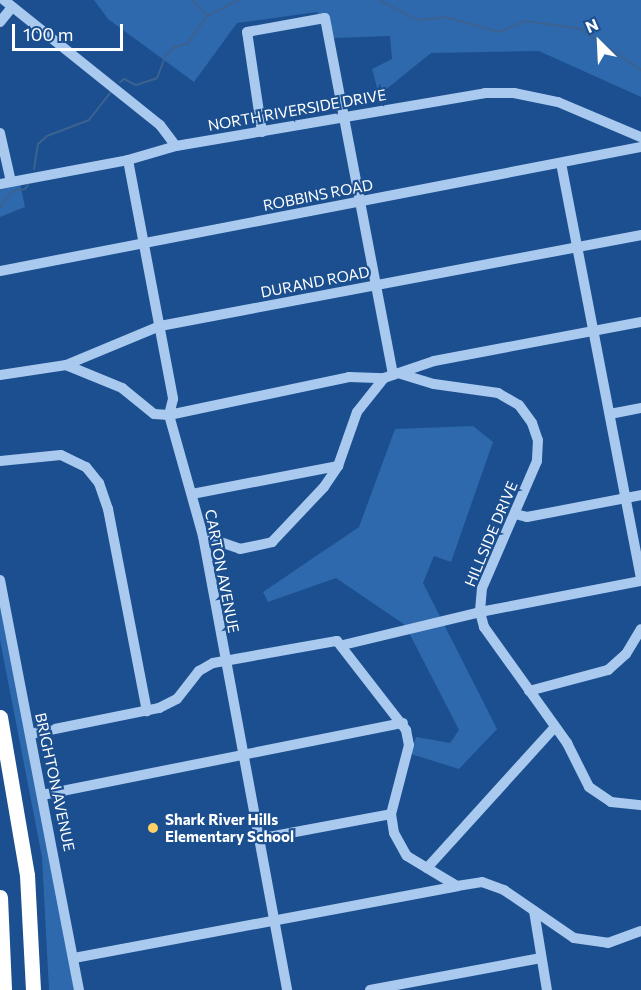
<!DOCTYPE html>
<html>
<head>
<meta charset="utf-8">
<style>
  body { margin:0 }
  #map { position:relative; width:641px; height:990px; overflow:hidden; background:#1b4f8f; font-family:Commissioner,sans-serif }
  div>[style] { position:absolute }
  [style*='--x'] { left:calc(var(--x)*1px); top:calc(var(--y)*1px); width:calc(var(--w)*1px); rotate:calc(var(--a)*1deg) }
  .green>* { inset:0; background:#2e69ad }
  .stream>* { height:2px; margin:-1px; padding:0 1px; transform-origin:1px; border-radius:1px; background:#3c6290 }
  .minor>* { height:10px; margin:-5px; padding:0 5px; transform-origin:5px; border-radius:5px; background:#a9c9ee }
  .highway>* { height:15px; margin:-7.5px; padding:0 7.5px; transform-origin:7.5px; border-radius:7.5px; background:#fff }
  .dots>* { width:16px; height:16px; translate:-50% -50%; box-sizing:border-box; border:3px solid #1b4f8f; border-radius:50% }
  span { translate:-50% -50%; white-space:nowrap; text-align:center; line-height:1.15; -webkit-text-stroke:4.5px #1b4f8f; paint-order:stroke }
  .street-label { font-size:15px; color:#fff }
  .poi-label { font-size:15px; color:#fff; font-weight:700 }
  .left { translate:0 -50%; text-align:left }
  .north { position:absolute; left:569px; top:12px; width:60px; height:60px; -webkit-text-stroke:4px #1b4f8f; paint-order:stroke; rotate:336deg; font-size:16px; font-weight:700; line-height:24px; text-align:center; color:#fff }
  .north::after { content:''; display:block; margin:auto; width:21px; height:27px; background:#fff; clip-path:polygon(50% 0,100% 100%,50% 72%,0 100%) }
  .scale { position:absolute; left:12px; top:24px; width:111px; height:27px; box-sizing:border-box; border:3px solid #fff; border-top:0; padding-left:8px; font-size:18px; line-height:21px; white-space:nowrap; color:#fff; -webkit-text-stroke:4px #1b4f8f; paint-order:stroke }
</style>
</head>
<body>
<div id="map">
  <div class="green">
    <div style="clip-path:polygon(94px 0,641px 0,641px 97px,539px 51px,431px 53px,379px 95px,372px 69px,392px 59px,390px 36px,334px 38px,317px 12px,237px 23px,194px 82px,108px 19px)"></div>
    <div style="clip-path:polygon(20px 183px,25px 207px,0 217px,0 187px)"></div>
    <div style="clip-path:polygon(473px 426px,493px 442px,451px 562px,434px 556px,423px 583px,497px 729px,459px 769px,411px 754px,416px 737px,450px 743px,459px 730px,405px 625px,336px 578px,268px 602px,263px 592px,359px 527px,395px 429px)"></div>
    <div style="clip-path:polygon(0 587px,74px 990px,49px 990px,42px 857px,0 640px)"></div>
  </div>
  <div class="stream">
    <div style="--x:192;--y:0;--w:22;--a:47"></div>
    <div style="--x:379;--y:0;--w:44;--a:27.1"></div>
    <div style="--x:418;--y:20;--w:27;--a:-6"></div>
    <div style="--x:445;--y:17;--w:56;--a:15.5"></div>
    <div style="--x:499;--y:32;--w:28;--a:-23"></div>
    <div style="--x:525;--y:21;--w:57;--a:8.1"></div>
    <div style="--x:581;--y:29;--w:73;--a:34.3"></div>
    <div style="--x:120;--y:82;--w:5;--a:-37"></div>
    <div style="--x:124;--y:79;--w:13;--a:27"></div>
    <div style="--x:136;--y:85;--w:22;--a:-18"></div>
    <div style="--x:157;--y:78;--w:25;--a:-69"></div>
    <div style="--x:166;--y:55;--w:11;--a:-45"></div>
    <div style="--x:174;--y:47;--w:13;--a:-13"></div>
    <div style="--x:187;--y:44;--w:34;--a:-54"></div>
    <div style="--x:207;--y:16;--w:35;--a:-27"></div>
    <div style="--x:34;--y:169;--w:25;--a:-81"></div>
    <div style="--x:38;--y:144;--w:12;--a:-42"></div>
    <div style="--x:47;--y:136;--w:45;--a:-20.9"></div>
    <div style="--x:89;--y:120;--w:36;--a:-52"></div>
    <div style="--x:0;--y:207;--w:21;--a:-51"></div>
    <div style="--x:13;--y:191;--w:12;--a:-9"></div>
    <div style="--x:25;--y:189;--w:5;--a:-53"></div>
  </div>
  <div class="minor">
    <div style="--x:4;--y:0;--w:200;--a:38.7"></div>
    <div style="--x:160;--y:125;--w:26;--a:53"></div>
    <div style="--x:176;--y:146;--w:314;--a:-9.7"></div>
    <div style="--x:485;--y:93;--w:29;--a:0"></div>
    <div style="--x:514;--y:93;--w:45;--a:11.6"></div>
    <div style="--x:558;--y:102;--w:90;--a:22.9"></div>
    <div style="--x:0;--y:22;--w:19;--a:-51"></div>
    <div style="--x:262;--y:132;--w:101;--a:-98.5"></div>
    <div style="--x:247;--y:32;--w:79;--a:-10.2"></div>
    <div style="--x:325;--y:18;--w:363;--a:79.2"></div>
    <div style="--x:0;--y:133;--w:50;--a:77.3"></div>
    <div style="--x:128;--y:160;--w:243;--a:79.3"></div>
    <div style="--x:173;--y:399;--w:16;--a:104"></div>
    <div style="--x:169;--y:415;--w:126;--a:74.3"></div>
    <div style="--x:203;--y:536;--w:462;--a:79.5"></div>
    <div style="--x:561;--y:163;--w:422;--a:79.1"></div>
    <div style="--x:0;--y:184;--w:130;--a:-10.6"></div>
    <div style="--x:128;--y:160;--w:50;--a:-16.3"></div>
    <div style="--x:0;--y:271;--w:653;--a:-10.95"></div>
    <div style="--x:66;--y:365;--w:61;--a:22.3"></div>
    <div style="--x:122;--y:388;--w:41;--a:39.1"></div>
    <div style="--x:154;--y:414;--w:15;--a:4"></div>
    <div style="--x:169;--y:415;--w:184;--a:-11.9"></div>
    <div style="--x:349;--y:377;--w:35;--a:2"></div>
    <div style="--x:384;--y:378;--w:53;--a:-18.8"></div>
    <div style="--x:434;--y:361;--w:211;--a:-10.7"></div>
    <div style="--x:401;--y:374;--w:34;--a:17"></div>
    <div style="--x:434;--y:384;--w:65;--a:8"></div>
    <div style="--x:498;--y:393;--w:24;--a:30"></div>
    <div style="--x:519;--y:405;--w:22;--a:54"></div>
    <div style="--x:532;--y:423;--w:18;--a:71"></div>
    <div style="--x:538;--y:440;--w:21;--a:93"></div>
    <div style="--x:537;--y:461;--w:138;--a:113.4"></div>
    <div style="--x:482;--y:588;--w:24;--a:95"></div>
    <div style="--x:480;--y:612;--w:16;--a:75"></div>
    <div style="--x:484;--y:627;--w:143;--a:54.4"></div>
    <div style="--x:567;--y:743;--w:49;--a:63.4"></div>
    <div style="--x:589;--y:787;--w:27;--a:34"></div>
    <div style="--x:611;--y:802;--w:30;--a:6"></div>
    <div style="--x:0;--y:375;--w:67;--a:-8.6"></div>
    <div style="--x:66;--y:365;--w:102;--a:-22.5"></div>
    <div style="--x:160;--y:326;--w:490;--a:-10.7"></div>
    <div style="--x:610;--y:414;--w:32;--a:-11"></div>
    <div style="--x:0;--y:461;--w:61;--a:-5.6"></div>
    <div style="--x:61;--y:455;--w:28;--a:26"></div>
    <div style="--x:86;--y:467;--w:21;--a:51"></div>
    <div style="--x:99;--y:483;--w:28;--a:71"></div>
    <div style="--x:108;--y:509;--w:206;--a:79.1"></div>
    <div style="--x:192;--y:494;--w:149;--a:-10.9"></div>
    <div style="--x:515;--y:514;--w:12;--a:14"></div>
    <div style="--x:527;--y:517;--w:116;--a:-10.9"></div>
    <div style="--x:203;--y:536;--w:39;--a:19"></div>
    <div style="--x:240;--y:549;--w:33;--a:-12"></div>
    <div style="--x:272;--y:542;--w:76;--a:-46.6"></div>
    <div style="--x:324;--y:487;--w:25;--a:-56"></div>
    <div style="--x:338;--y:466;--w:57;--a:-70.6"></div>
    <div style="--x:357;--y:412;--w:43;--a:-51.5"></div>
    <div style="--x:0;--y:580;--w:418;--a:79.1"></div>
    <div style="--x:343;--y:645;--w:141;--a:-13.5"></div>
    <div style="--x:480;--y:612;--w:164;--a:-10.9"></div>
    <div style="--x:529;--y:691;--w:82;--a:-14.9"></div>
    <div style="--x:608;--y:670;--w:24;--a:-42"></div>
    <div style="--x:626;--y:654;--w:29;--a:-59"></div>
    <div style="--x:30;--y:734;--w:132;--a:-11.4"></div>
    <div style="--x:159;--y:708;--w:20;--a:-27"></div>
    <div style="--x:177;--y:699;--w:36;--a:-52"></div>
    <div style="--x:199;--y:671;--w:16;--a:-30"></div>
    <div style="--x:213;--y:663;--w:126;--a:-10.1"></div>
    <div style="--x:337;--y:641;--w:113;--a:52.2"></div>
    <div style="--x:406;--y:730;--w:15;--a:79"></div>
    <div style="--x:409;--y:745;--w:71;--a:104.6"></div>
    <div style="--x:391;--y:814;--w:19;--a:81"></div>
    <div style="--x:394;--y:833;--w:26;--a:61"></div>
    <div style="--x:407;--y:856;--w:58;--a:31"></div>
    <div style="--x:457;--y:886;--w:25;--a:-9"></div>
    <div style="--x:482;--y:882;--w:23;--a:20"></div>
    <div style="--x:504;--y:890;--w:85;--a:34.4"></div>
    <div style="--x:574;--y:938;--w:34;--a:8"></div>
    <div style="--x:608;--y:943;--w:35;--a:-20"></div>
    <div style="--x:42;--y:795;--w:368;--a:-11.3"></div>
    <div style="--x:258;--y:839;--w:135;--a:-10.6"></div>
    <div style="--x:427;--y:868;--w:190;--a:-47.8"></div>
    <div style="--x:534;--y:911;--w:80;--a:80.7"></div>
    <div style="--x:74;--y:958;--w:390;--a:-10.6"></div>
    <div style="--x:370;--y:990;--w:174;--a:-10.6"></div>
  </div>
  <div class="highway">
    <div style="--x:0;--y:717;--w:160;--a:80.3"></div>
    <div style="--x:27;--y:875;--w:115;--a:87"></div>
    <div style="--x:0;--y:897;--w:93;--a:87.5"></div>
  </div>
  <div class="dots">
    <div style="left:153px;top:828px;background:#ffd166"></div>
  </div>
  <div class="street-label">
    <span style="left:297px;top:110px;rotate:-10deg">NORTH RIVERSIDE DRIVE</span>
    <span style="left:318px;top:195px;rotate:-11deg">ROBBINS ROAD</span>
    <span style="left:315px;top:282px;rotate:-11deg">DURAND ROAD</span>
    <span style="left:491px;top:534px;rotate:-67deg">HILLSIDE DRIVE</span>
    <span style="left:222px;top:571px;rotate:79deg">CARTON AVENUE</span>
    <span style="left:55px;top:782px;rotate:78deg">BRIGHTON AVENUE</span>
  </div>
  <div class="poi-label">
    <span class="left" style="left:165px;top:828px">Shark River Hills<br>Elementary School</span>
  </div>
  <div class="north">N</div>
  <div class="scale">100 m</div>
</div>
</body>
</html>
